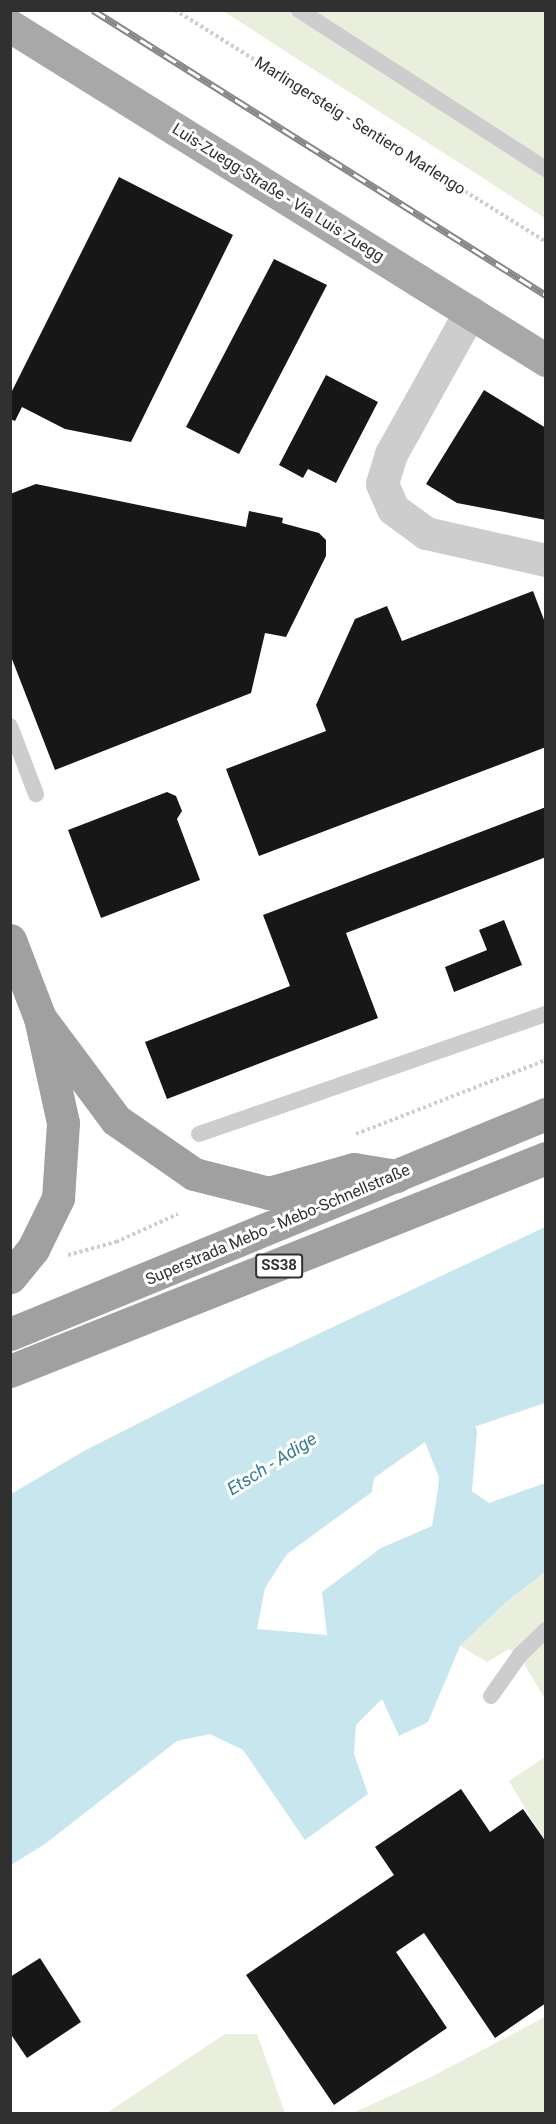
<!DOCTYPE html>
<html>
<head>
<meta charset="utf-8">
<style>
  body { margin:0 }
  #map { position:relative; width:556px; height:2124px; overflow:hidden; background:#fff; font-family:Roboto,sans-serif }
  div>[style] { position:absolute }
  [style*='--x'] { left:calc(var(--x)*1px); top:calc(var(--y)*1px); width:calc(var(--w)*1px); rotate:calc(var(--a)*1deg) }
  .green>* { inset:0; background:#e9eedd }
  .water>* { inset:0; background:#c8e6ee }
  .canal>* { height:34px; margin:-17px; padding:0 17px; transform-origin:17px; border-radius:17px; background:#c8e6ee }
  .building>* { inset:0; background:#171717 }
  .path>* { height:4px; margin-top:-2px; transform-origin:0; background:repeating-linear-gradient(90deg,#cdcdcd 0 3px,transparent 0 6px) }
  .service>* { height:16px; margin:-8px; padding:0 8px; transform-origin:8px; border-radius:8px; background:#cdcdcd }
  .minor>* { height:33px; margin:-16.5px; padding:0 16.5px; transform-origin:16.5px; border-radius:16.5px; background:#cdcdcd }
  .primary>* { height:33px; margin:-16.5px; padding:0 16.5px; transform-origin:16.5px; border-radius:16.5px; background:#a8a8a8 }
  .trunk>* { height:33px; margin:-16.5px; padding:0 16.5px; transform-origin:16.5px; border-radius:16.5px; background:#a0a0a0 }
  .rail>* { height:7px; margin-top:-3.5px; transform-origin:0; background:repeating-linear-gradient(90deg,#fff 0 14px,#858585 0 28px); box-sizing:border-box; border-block:2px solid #858585 }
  span { translate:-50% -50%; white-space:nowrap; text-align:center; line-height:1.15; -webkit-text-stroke:6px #fff; paint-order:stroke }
  .shield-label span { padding:2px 4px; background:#fff; border:2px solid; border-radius:4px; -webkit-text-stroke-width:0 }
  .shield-label { font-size:15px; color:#303030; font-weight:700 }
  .street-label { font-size:16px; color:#303030 }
  .water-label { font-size:18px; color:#367c90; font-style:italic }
  .frame { position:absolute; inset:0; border:12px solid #303030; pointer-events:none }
</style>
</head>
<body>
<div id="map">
  <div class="green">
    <div style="clip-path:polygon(222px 11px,545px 11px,545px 218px,226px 13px)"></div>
    <div style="clip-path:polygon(545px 1572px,545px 1699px,519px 1655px,509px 1649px,487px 1662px,460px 1646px,506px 1602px)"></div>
    <div style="clip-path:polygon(545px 1757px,545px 1842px,509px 1781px)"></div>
    <div style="clip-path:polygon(545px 2017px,545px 2113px,353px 2113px,433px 2076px)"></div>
    <div style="clip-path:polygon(225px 2034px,257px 2034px,285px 2113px,107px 2113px)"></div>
  </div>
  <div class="water">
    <div style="clip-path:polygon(545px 1227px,545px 1403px,474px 1427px,461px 1478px,440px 1480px,425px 1442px,374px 1478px,372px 1492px,287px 1554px,265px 1588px,257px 1629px,327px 1635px,322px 1592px,381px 1548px,432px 1526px,438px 1489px,464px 1486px,489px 1503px,545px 1483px,545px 1572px,506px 1602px,460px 1646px,428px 1722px,399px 1736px,382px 1699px,356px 1725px,354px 1754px,368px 1794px,305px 1840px,243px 1750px,210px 1734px,177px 1741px,45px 1844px,11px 1865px,11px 1494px,84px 1451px,261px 1361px)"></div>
  </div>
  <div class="canal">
    <div style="--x:451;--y:1535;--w:102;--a:-85"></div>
  </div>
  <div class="building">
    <div style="clip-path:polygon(119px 177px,233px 235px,131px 442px,65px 429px,22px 407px,15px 421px,10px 419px,10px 395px)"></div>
    <div style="clip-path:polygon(274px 259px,327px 285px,239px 454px,186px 427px)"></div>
    <div style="clip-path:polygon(326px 375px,378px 402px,336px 483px,308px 469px,303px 478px,279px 465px)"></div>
    <div style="clip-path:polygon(484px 390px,546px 428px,546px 520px,457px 503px,426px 484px)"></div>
    <div style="clip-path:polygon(36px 484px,246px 527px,249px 511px,283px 518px,282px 523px,319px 533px,326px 540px,326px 556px,286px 637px,265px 633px,251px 693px,55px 770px,10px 654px,10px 494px)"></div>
    <div style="clip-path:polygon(533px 591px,546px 625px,546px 747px,259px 856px,226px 769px,326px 731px,316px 705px,355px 619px,387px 606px,402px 641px)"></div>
    <div style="clip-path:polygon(167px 792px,176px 796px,182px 811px,177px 819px,200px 880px,101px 918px,68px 830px)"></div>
    <div style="clip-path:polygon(546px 807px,546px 857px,346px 933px,378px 1018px,167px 1099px,145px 1042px,290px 986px,263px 915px)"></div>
    <div style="clip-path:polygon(504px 920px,522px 965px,454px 992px,445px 967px,487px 950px,479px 930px)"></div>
    <div style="clip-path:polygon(461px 1789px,490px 1832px,523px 1809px,546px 1842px,546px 2003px,495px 2038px,424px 1933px,396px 1952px,447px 2028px,334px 2105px,246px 1975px,394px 1875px,375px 1847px)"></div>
    <div style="clip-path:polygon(40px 1958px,81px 2022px,27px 2058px,10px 2033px,10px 1977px)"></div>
  </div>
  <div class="path">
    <div style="--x:175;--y:10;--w:438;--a:32"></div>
    <div style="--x:356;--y:1134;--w:204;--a:-21.3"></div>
    <div style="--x:68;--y:1255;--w:50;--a:-15.2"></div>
    <div style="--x:116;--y:1242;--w:68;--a:-24.3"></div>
  </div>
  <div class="service">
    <div style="--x:299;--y:10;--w:294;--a:32.8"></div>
    <div style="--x:10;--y:726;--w:73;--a:69.1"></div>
    <div style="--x:199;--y:1134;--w:367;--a:-19.1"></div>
    <div style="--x:491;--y:1696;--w:50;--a:-54.7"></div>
    <div style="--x:520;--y:1655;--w:36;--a:-44"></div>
  </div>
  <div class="minor">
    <div style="--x:470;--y:312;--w:162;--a:119.1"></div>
    <div style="--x:391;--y:454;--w:31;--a:107"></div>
    <div style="--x:382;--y:484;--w:27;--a:66"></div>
    <div style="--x:393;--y:509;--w:41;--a:36"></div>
    <div style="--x:426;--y:533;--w:123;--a:12.7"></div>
  </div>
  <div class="primary">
    <div style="--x:10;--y:26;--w:632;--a:31.93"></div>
  </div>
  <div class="trunk">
    <div style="--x:10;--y:940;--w:84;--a:69"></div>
    <div style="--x:40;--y:1018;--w:107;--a:77.6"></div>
    <div style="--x:63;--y:1123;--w:75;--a:93.8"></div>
    <div style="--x:58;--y:1198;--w:57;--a:116.1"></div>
    <div style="--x:33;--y:1249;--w:36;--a:129"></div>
    <div style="--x:40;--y:1018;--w:127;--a:53.3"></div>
    <div style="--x:116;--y:1120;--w:95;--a:34.7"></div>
    <div style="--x:194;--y:1174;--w:77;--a:14.2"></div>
    <div style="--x:269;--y:1193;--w:88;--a:-15.8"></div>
    <div style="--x:354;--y:1169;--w:43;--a:9.5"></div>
    <div style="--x:10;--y:1334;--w:579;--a:-22.32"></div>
    <div style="--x:10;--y:1371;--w:577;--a:-21.67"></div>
  </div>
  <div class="rail">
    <div style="--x:93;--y:10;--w:535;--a:32.18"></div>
  </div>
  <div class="shield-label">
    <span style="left:279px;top:1266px">SS38</span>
  </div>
  <div class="street-label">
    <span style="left:360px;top:126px;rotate:32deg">Marlingersteig - Sentiero Marlengo</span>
    <span style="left:278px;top:193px;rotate:32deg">Luis-Zuegg-Straße - Via Luis Zuegg</span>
    <span style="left:278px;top:1225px;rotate:-23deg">Superstrada Mebo - Mebo-Schnellstraße</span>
  </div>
  <div class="water-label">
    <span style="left:272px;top:1464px;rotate:-32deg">Etsch - Adige</span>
  </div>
  <div class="frame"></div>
</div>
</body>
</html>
